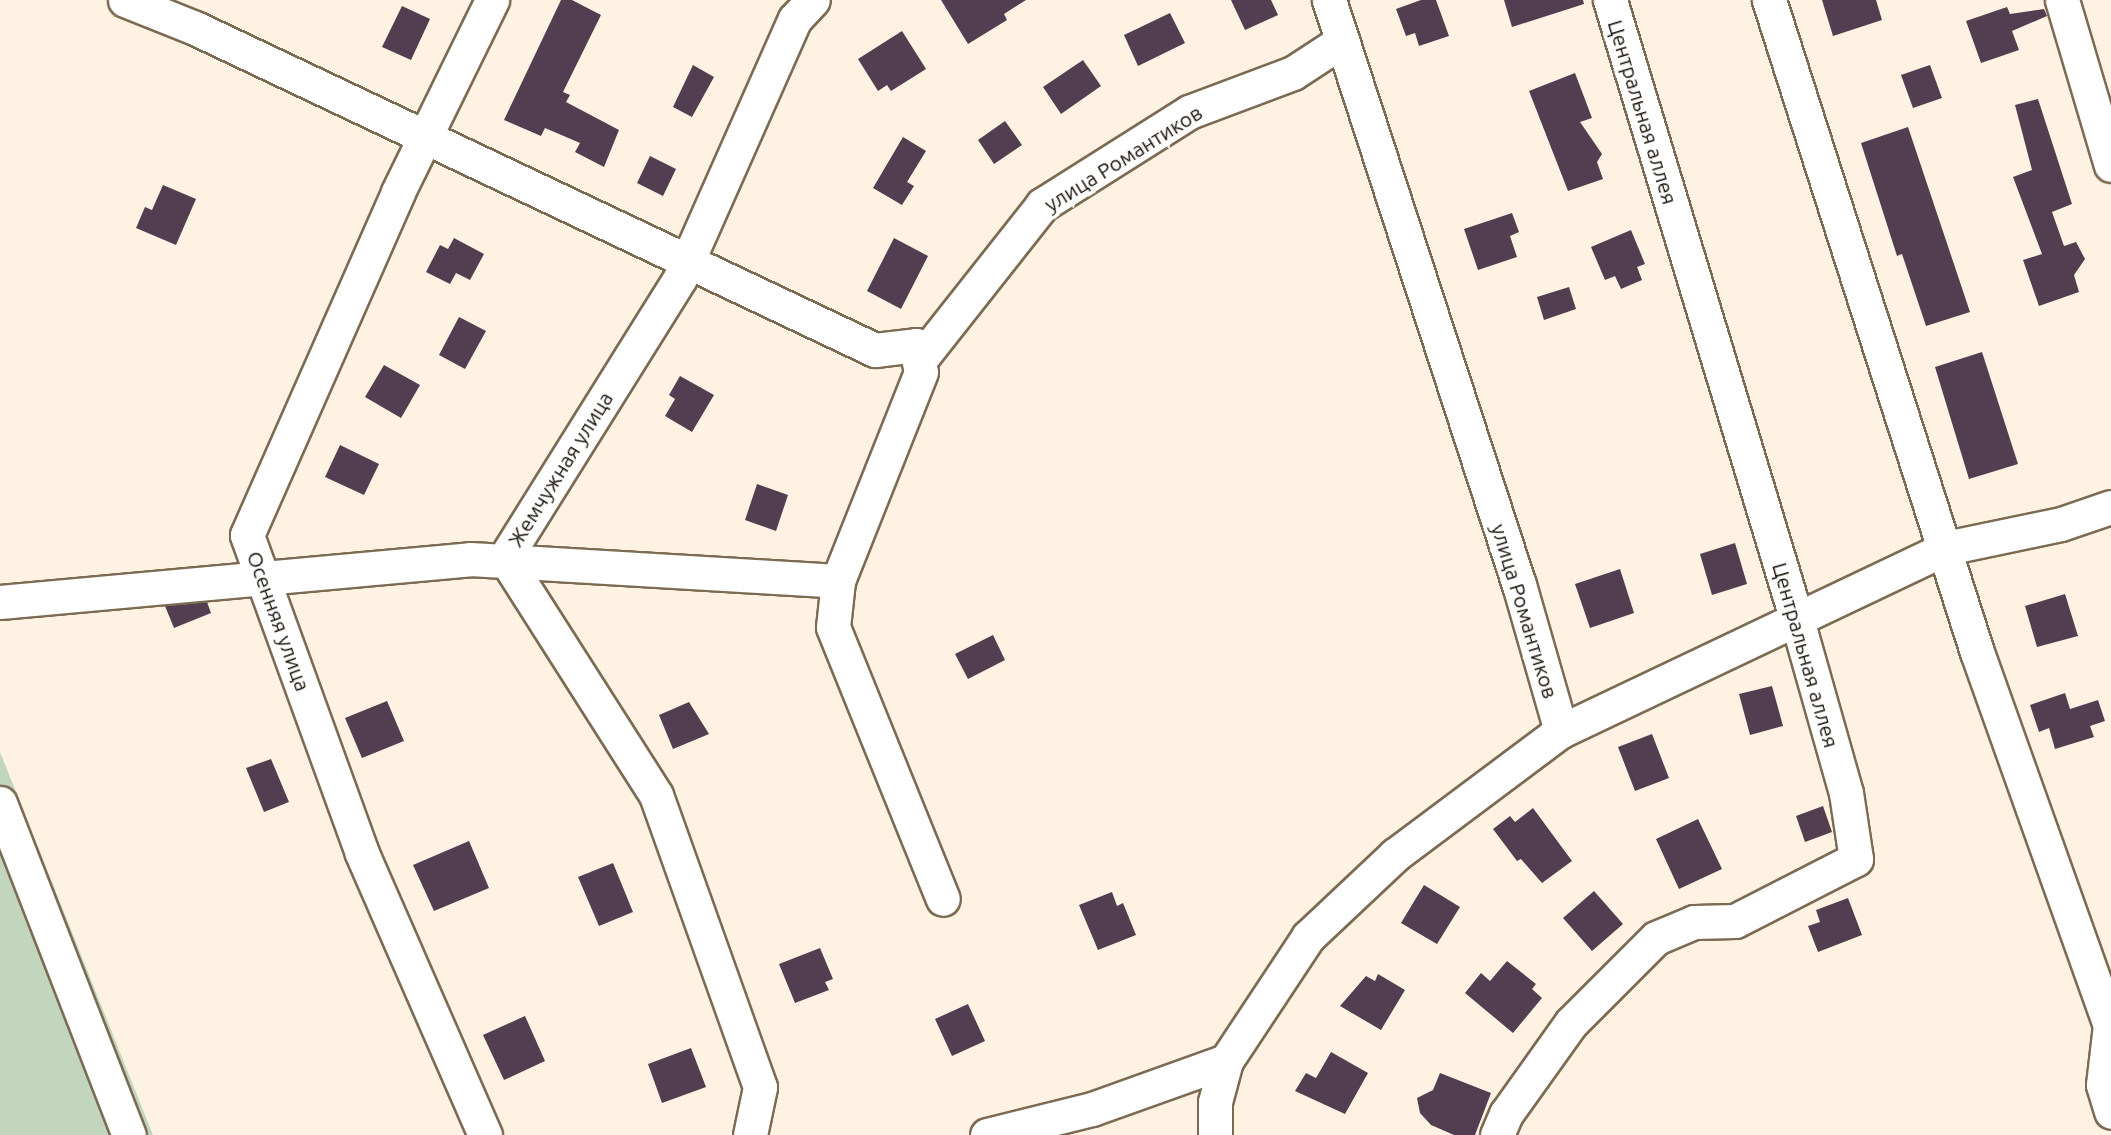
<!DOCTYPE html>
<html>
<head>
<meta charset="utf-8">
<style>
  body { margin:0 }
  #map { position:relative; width:2111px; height:1135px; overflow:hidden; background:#fef2e2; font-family:Ubuntu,sans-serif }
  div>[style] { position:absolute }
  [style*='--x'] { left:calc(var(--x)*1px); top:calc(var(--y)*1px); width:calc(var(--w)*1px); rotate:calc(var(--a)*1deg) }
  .green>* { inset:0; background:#c2d6be }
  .building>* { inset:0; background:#523e50 }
  .roads { filter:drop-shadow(2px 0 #7c6b53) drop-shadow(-2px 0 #7c6b53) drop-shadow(0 2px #7c6b53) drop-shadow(0 -2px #7c6b53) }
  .minor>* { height:33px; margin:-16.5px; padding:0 16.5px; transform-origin:16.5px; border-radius:16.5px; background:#fff }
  span { translate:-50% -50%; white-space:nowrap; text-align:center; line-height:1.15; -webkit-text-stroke:7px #fff; paint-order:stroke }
  .street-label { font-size:21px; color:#191209 }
</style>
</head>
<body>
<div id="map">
  <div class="green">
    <div style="clip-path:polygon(0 752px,153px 1135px,0 1135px)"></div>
  </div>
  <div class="building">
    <div style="clip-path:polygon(561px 0,572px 0,601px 15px,563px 92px,570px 95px,566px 102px,619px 130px,604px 167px,575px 152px,580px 143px,545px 128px,541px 136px,504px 120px)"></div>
    <div style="clip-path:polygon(941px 0,1026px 0,1004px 14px,1007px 20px,968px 44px)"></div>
    <div style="clip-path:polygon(1231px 0,1271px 0,1278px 15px,1245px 30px)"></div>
    <div style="clip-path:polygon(1421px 0,1436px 0,1449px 36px,1419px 46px,1415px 33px,1406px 36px,1396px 9px)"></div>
    <div style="clip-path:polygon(1504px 0,1583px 0,1584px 4px,1512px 27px)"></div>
    <div style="clip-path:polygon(1822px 0,1876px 0,1882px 20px,1833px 36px)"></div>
    <div style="clip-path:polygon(402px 6px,430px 19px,411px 60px,382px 47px)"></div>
    <div style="clip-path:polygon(2007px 7px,2010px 14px,2044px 9px,2047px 16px,2012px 31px,2019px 50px,1981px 63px,1966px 21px)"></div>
    <div style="clip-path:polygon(1170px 13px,1185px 43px,1138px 66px,1124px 35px)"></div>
    <div style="clip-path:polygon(902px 31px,926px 69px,891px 91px,887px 85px,878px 91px,858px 59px)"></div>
    <div style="clip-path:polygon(1083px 60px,1101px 86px,1061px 114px,1043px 87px)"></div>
    <div style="clip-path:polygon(693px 65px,714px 77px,692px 117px,673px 107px)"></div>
    <div style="clip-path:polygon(1930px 65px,1942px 98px,1913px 108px,1901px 75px)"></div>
    <div style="clip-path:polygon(1575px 73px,1592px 118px,1580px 122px,1602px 154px,1597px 162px,1603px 179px,1568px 191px,1529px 91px)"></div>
    <div style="clip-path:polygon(2038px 99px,2072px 204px,2052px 212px,2064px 246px,2076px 242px,2085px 259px,2074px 275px,2079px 292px,2039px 306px,2023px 260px,2042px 254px,2013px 177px,2032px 170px,2015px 105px)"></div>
    <div style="clip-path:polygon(1005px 121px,1022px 145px,994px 164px,978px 140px)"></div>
    <div style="clip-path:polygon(1908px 127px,1970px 312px,1926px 326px,1902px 254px,1897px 256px,1861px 143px)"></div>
    <div style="clip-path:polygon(903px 137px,926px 151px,907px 182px,914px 186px,902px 205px,873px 188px)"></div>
    <div style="clip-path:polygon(650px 156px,676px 169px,663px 196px,637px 183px)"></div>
    <div style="clip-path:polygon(163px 185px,196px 199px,176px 245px,136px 228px,145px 207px,152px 210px)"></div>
    <div style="clip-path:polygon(1512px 213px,1519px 232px,1510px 236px,1517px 257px,1478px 270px,1464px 229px)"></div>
    <div style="clip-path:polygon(1631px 230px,1645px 264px,1637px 267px,1642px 280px,1621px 289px,1615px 276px,1605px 280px,1591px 247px)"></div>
    <div style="clip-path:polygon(454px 238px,484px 254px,470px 280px,456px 273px,450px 284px,426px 272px,440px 245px,448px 249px)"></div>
    <div style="clip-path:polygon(894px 238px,928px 256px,901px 309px,867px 291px)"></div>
    <div style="clip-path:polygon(1569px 287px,1576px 309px,1544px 320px,1537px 297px)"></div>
    <div style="clip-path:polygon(459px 317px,486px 331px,465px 369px,439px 355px)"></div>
    <div style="clip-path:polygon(1982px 352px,2018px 464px,1969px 479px,1935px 367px)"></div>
    <div style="clip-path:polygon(384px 365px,420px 385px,401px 418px,365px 397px)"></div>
    <div style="clip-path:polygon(680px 376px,714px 395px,692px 432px,665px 416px,675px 399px,669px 395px)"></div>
    <div style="clip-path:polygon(340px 445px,379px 464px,364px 495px,325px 477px)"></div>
    <div style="clip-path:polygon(757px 484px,788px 495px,776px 531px,745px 520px)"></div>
    <div style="clip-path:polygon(1735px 543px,1747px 584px,1712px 595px,1700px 554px)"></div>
    <div style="clip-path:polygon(1620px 569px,1634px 613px,1590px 628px,1575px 584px)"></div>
    <div style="clip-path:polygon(2065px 594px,2078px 636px,2037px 647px,2025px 606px)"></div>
    <div style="clip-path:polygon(207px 602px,211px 613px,174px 628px,165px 606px)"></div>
    <div style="clip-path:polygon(993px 635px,1005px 660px,968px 679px,955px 654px)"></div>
    <div style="clip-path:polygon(1772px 686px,1783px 726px,1750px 735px,1739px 694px)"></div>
    <div style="clip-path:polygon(2065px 693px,2070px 709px,2098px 700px,2105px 721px,2090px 726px,2094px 737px,2055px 749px,2049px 728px,2039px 732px,2030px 705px)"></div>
    <div style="clip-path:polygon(387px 701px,404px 741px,362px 758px,345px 718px)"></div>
    <div style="clip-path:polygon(689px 702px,709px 734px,673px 749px,659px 715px)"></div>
    <div style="clip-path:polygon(1652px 734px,1669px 778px,1635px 791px,1618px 747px)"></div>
    <div style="clip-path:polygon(271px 759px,289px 802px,264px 812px,246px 768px)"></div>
    <div style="clip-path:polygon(1823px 806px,1832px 832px,1805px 842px,1796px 816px)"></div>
    <div style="clip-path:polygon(1533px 808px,1572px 861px,1542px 883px,1521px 859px,1517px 861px,1493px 829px,1510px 816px,1515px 822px)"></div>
    <div style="clip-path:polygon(1698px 819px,1722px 869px,1679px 889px,1656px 839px)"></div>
    <div style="clip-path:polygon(469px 841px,489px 888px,434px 911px,413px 865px)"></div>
    <div style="clip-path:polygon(613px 863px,633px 912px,599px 926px,578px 877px)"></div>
    <div style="clip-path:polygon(1424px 885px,1460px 907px,1437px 944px,1401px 923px)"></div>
    <div style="clip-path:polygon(1594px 891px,1623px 924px,1592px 951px,1563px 918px)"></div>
    <div style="clip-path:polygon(1112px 892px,1117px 906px,1123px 903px,1136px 935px,1098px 950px,1079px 905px)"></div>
    <div style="clip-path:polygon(1848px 898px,1862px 935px,1818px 952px,1808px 926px,1820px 922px,1816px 910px)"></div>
    <div style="clip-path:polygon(820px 948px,833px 979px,825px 982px,829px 990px,795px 1003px,779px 964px)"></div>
    <div style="clip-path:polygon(1507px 961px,1536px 984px,1532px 989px,1542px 998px,1513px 1033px,1465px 993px,1481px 973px,1490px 981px)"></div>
    <div style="clip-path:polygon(1378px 974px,1405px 990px,1381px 1030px,1340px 1006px,1366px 976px,1375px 981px)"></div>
    <div style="clip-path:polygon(968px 1004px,985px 1041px,952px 1056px,935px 1019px)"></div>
    <div style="clip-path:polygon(525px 1016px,545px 1061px,504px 1080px,483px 1035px)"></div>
    <div style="clip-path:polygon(691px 1048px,706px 1087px,662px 1103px,648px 1064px)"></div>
    <div style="clip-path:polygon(1331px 1052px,1368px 1073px,1345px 1114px,1295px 1091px,1306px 1073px,1316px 1078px)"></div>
    <div style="clip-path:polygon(1440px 1073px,1491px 1093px,1475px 1135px,1454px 1135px,1431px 1125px,1420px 1113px,1417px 1098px,1433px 1090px)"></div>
  </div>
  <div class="roads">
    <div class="minor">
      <div style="--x:125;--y:0;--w:75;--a:21.8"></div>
      <div style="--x:195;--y:28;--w:752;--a:25.34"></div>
      <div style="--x:875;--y:350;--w:41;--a:-7"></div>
      <div style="--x:916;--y:345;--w:27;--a:80"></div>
      <div style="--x:921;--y:372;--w:225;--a:111.7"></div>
      <div style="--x:838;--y:581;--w:46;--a:96.2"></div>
      <div style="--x:833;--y:627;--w:293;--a:68"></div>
      <div style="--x:1769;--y:0;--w:684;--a:72.31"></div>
      <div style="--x:1977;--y:652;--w:396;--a:70.4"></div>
      <div style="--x:2110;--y:1025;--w:60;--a:96.7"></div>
      <div style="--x:2103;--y:1085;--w:28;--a:73"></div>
      <div style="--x:2062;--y:0;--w:172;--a:73.5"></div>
      <div style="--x:919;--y:361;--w:199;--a:-51.7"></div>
      <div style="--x:1042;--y:205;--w:174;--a:-32.3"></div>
      <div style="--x:1189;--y:112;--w:111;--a:-20.6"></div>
      <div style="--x:1293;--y:73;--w:59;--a:-33.1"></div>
      <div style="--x:0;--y:602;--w:472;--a:-5.2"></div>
      <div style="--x:470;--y:559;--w:369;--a:3.4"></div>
      <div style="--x:1561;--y:731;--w:426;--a:-25.4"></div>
      <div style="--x:1946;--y:548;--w:117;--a:-11.8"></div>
      <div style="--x:2061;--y:524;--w:53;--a:-18.8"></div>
      <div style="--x:0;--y:803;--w:356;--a:68.8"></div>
      <div style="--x:485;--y:1135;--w:308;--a:-113.6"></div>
      <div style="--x:362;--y:853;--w:338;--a:-109.9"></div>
      <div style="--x:247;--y:535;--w:375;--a:-66.2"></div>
      <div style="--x:398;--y:192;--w:214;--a:-63.9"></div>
      <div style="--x:750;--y:1135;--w:49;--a:-78.2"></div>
      <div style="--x:760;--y:1087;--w:310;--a:-109.6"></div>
      <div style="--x:656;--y:795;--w:281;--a:-122.5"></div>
      <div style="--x:505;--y:558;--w:330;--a:-58"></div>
      <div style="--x:680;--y:278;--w:283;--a:-66.1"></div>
      <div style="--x:795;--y:19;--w:26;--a:-47"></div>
      <div style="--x:987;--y:1135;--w:108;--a:-13.9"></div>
      <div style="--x:1092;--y:1109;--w:142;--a:-19.7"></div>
      <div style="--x:1215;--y:1135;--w:33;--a:-90"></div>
      <div style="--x:1215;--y:1102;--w:42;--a:-75"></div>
      <div style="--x:1226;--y:1061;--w:149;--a:-56.5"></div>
      <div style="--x:1308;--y:937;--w:120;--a:-43.3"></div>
      <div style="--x:1395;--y:855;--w:207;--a:-36.8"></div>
      <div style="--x:1561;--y:731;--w:152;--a:-106"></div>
      <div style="--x:1519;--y:585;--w:615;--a:-107.99"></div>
      <div style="--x:1497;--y:1135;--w:23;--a:-67"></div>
      <div style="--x:1506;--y:1114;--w:112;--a:-54.5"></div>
      <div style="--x:1571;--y:1023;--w:120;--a:-45"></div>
      <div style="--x:1656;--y:938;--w:41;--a:-22.8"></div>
      <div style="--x:1694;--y:922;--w:41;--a:-1.4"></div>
      <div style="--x:1735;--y:921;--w:136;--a:-27.1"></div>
      <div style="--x:1856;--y:859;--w:67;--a:-98.6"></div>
      <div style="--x:1846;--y:793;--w:165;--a:-105.8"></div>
      <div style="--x:1801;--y:634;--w:662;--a:-106.77"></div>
    </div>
  </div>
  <div class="street-label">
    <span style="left:1643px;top:112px;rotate:73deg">Центральная аллея</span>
    <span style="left:1123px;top:158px;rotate:-32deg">улица Романтиков</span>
    <span style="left:560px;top:469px;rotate:-58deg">Жемчужная улица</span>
    <span style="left:1525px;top:611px;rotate:73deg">улица Романтиков</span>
    <span style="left:279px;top:621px;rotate:70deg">Осенняя улица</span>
    <span style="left:1806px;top:655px;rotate:74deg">Центральная аллея</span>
  </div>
</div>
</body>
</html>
